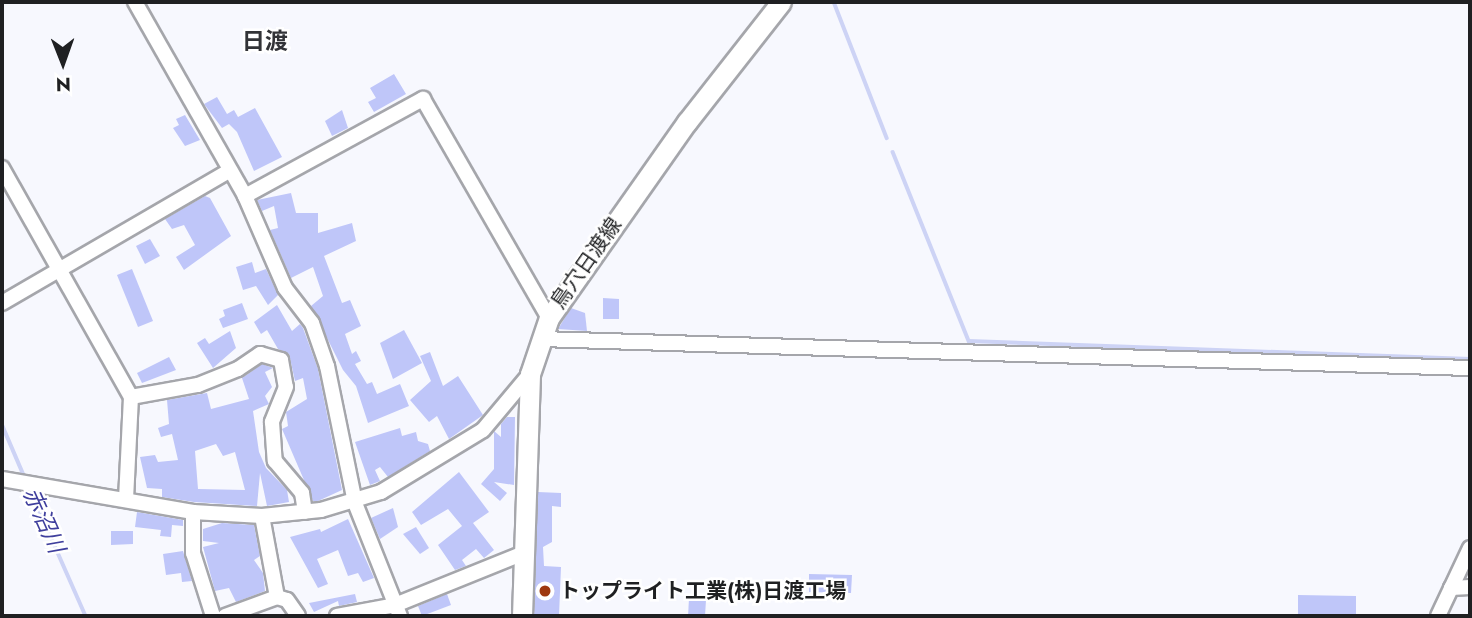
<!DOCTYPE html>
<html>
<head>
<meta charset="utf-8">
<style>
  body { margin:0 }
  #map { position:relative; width:1472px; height:618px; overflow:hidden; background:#f7f8fe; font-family:Jost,"Noto Sans JP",sans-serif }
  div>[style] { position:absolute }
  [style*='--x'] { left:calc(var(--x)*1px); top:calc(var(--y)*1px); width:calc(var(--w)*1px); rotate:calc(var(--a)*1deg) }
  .stream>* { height:3.5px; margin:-1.75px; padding:0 1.75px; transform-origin:1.75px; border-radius:1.75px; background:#cdd3f5 }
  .building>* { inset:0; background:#bfc6f9 }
  .roads { filter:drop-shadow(2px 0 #a5a6ab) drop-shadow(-2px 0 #a5a6ab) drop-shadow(0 2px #a5a6ab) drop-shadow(0 -2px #a5a6ab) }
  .street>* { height:14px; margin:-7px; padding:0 7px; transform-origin:7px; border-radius:7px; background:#fff }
  .secondary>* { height:19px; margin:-9.5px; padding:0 9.5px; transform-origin:9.5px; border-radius:9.5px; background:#fff }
  .dots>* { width:19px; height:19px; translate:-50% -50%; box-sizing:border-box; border:4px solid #fff; border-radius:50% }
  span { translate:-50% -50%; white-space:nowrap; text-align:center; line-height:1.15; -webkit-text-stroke:5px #fff; paint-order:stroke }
  .street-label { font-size:21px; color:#1f2022 }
  .poi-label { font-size:21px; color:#1f2022; font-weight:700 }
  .left { translate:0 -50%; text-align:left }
  .neighbourhood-label { font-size:23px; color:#323337; font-weight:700 }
  .water-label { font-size:23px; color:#3f3f9d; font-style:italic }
  .frame { position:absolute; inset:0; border:4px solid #1f2022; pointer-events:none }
  .north { position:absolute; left:28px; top:28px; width:70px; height:70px; -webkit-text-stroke:5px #fff; paint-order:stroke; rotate:179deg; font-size:19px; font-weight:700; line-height:28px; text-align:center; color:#1f2022 }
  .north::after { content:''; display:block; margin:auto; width:24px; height:32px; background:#1f2022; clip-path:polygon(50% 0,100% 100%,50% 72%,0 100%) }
</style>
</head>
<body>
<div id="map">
  <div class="stream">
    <div style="--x:834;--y:2;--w:146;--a:68.7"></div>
    <div style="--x:893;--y:152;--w:204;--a:68.1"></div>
    <div style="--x:969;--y:341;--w:501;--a:2.06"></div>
    <div style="--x:2;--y:424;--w:61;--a:66.8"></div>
    <div style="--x:29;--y:487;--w:141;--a:66.2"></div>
  </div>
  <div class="building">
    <div style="clip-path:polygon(394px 74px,406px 94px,374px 112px,368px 102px,376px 98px,370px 88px)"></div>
    <div style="clip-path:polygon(217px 97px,227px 114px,234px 110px,238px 117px,255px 108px,282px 157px,254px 171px,237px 132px,229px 124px,222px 128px,204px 104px)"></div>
    <div style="clip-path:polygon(342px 110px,348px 128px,332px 136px,325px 121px)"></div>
    <div style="clip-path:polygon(185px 115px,200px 140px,185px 146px,173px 128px,179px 125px,176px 119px)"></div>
    <div style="clip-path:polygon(291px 193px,296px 213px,318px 213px,318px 233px,352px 223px,356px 241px,324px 256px,342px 303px,350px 300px,361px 326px,345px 334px,352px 354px,356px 351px,361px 361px,355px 364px,367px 384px,372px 382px,377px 394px,400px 384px,409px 406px,368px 423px,356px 386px,343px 370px,311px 306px,323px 296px,313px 267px,291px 278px,270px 230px,278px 228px,274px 206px,262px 211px,257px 200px)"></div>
    <div style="clip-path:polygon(205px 196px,210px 198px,231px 236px,184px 270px,176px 257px,195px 245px,184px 225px,172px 229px,165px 219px)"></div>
    <div style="clip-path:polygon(150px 239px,160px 256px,145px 264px,136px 246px)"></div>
    <div style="clip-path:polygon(252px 262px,255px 273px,266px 269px,278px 295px,268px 305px,256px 286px,243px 290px,236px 267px)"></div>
    <div style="clip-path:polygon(132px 269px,153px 321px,138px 327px,117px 275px)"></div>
    <div style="clip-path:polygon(603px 298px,619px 299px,619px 319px,603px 319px)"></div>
    <div style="clip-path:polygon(242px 303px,248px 319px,223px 328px,219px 319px,225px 316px,223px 310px)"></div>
    <div style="clip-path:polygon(277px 305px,292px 331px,300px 324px,303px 328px,318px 369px,342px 490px,318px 501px,313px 501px,282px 429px,288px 426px,286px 412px,307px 399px,303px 378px,295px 381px,289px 354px,278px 349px,267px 330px,261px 334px,254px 322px)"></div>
    <div style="clip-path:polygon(571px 308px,585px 313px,587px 331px,558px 329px)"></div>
    <div style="clip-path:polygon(404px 330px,422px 363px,393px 379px,380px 343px)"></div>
    <div style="clip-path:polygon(230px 331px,236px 348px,213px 368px,197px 343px,205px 338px,209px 344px)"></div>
    <div style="clip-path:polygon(430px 352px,443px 386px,458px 376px,483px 415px,449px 439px,437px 416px,429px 422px,410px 400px,431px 381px,420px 356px)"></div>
    <div style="clip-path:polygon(169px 357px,176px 370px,142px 383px,137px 373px)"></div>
    <div style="clip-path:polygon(evenodd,262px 364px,273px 368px,265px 372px,272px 387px,265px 396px,269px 404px,253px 411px,259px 452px,266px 468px,287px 490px,289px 502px,267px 506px,260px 473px,257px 506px,194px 502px,162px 497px,162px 489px,147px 488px,140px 457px,155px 455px,158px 462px,178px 460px,172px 434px,161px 437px,158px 428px,169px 424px,167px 400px,207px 393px,211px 409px,249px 399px,242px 378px,262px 364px,216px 444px,223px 456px,235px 452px,245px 490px,198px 489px,195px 451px,216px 444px)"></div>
    <div style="clip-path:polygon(507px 417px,515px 417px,514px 485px,494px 482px,507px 493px,500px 501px,481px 484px,494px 469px,494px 431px,501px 437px,501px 424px)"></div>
    <div style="clip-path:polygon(400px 428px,402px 436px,416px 432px,418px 441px,428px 444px,430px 451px,388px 477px,380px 467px,375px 470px,380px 481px,370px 485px,355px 442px)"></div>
    <div style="clip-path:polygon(459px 472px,489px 512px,473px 523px,494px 550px,484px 558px,476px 549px,462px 560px,466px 566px,455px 570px,438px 545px,462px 526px,448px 509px,421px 525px,412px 512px)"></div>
    <div style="clip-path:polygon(538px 492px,561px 493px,561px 507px,552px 506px,552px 542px,543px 547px,544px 566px,561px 567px,559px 616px,534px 616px)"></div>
    <div style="clip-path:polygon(393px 508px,398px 527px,380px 539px,371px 518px)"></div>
    <div style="clip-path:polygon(137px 512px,183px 520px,183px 526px,172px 525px,171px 537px,160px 536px,161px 530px,135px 527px)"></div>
    <div style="clip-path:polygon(348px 519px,374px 578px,363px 582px,358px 573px,348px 576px,338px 550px,317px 559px,328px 584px,318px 588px,290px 537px,320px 529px,321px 532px)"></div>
    <div style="clip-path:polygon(222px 523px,254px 525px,260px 556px,254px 560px,263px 573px,265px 591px,236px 602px,229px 588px,215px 591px,203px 547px,219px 543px,203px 541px,203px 529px)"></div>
    <div style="clip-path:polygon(416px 527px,429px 548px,420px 554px,403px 534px)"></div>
    <div style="clip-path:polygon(111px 531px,133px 531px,133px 544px,111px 545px)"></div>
    <div style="clip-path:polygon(183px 551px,192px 581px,182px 582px,181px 573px,166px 575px,163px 554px)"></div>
    <div style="clip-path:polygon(809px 574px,852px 575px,851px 593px,809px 592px)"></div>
    <div style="clip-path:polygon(355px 594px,357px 602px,339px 606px,338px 601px,314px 612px,309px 603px)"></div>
    <div style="clip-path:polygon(447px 594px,451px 605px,422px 616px,418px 606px)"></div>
    <div style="clip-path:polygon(1298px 595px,1356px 596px,1356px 616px,1298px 616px)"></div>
    <div style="clip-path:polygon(689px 599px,706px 600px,705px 616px,688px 616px)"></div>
  </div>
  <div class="roads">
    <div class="street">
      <div style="--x:135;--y:2;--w:223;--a:60.4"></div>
      <div style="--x:245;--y:196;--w:100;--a:66.5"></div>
      <div style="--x:285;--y:288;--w:44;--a:52.4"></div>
      <div style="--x:312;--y:323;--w:46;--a:70.8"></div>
      <div style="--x:327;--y:366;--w:140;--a:78.4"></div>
      <div style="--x:355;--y:503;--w:122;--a:68.3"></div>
      <div style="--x:2;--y:168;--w:263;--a:60.6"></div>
      <div style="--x:131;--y:397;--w:103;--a:92.8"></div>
      <div style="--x:245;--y:196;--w:203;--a:-28.6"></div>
      <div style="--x:423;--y:99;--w:253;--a:60.1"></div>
      <div style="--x:2;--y:303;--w:263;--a:-30.2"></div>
      <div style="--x:541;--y:339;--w:929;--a:1.79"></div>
      <div style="--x:131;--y:397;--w:68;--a:-10.2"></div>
      <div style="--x:198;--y:385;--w:43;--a:-21.8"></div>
      <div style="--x:238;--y:369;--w:27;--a:-34"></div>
      <div style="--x:260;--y:354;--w:22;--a:16"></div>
      <div style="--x:281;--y:360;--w:27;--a:80"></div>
      <div style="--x:286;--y:387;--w:38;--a:112"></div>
      <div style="--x:272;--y:422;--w:39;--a:86"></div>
      <div style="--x:275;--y:461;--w:42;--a:49.8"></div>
      <div style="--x:302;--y:493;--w:19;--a:81"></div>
      <div style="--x:2;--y:479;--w:194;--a:9.8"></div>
      <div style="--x:193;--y:512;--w:69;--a:3.3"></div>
      <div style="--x:262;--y:516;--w:59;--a:-5.8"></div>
      <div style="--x:321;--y:510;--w:63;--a:-16.7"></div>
      <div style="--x:381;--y:492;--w:119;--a:-31.3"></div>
      <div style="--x:483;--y:430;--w:73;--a:-50"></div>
      <div style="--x:193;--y:512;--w:41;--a:90"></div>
      <div style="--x:193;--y:553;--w:66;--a:72.4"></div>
      <div style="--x:1451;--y:588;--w:19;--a:-3"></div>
      <div style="--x:277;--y:597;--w:10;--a:17"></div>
      <div style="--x:287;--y:600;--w:19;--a:55"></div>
      <div style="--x:225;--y:616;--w:55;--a:-20.1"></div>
      <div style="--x:277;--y:597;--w:82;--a:-100.5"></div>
      <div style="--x:337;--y:616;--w:59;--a:-10.7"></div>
      <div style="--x:395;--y:605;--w:141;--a:-22"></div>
      <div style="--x:1438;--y:616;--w:75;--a:-64.8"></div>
    </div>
    <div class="secondary">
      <div style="--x:522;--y:616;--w:242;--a:-88.1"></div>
      <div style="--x:530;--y:374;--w:59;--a:-71.3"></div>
      <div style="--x:549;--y:318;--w:240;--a:-54.9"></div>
      <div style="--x:687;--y:122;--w:152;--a:-51.9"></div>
    </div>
  </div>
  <div class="dots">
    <div style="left:545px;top:591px;background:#9e3810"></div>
  </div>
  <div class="street-label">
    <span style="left:586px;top:263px;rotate:-55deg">鳥穴日渡線</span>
  </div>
  <div class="poi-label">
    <span class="left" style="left:559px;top:591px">トップライト工業(株)日渡工場</span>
  </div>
  <div class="neighbourhood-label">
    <span style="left:265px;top:41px">日渡</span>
  </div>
  <div class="water-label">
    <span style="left:44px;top:520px;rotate:66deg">赤沼川</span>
  </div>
  <div class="frame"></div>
  <div class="north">N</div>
</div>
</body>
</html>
